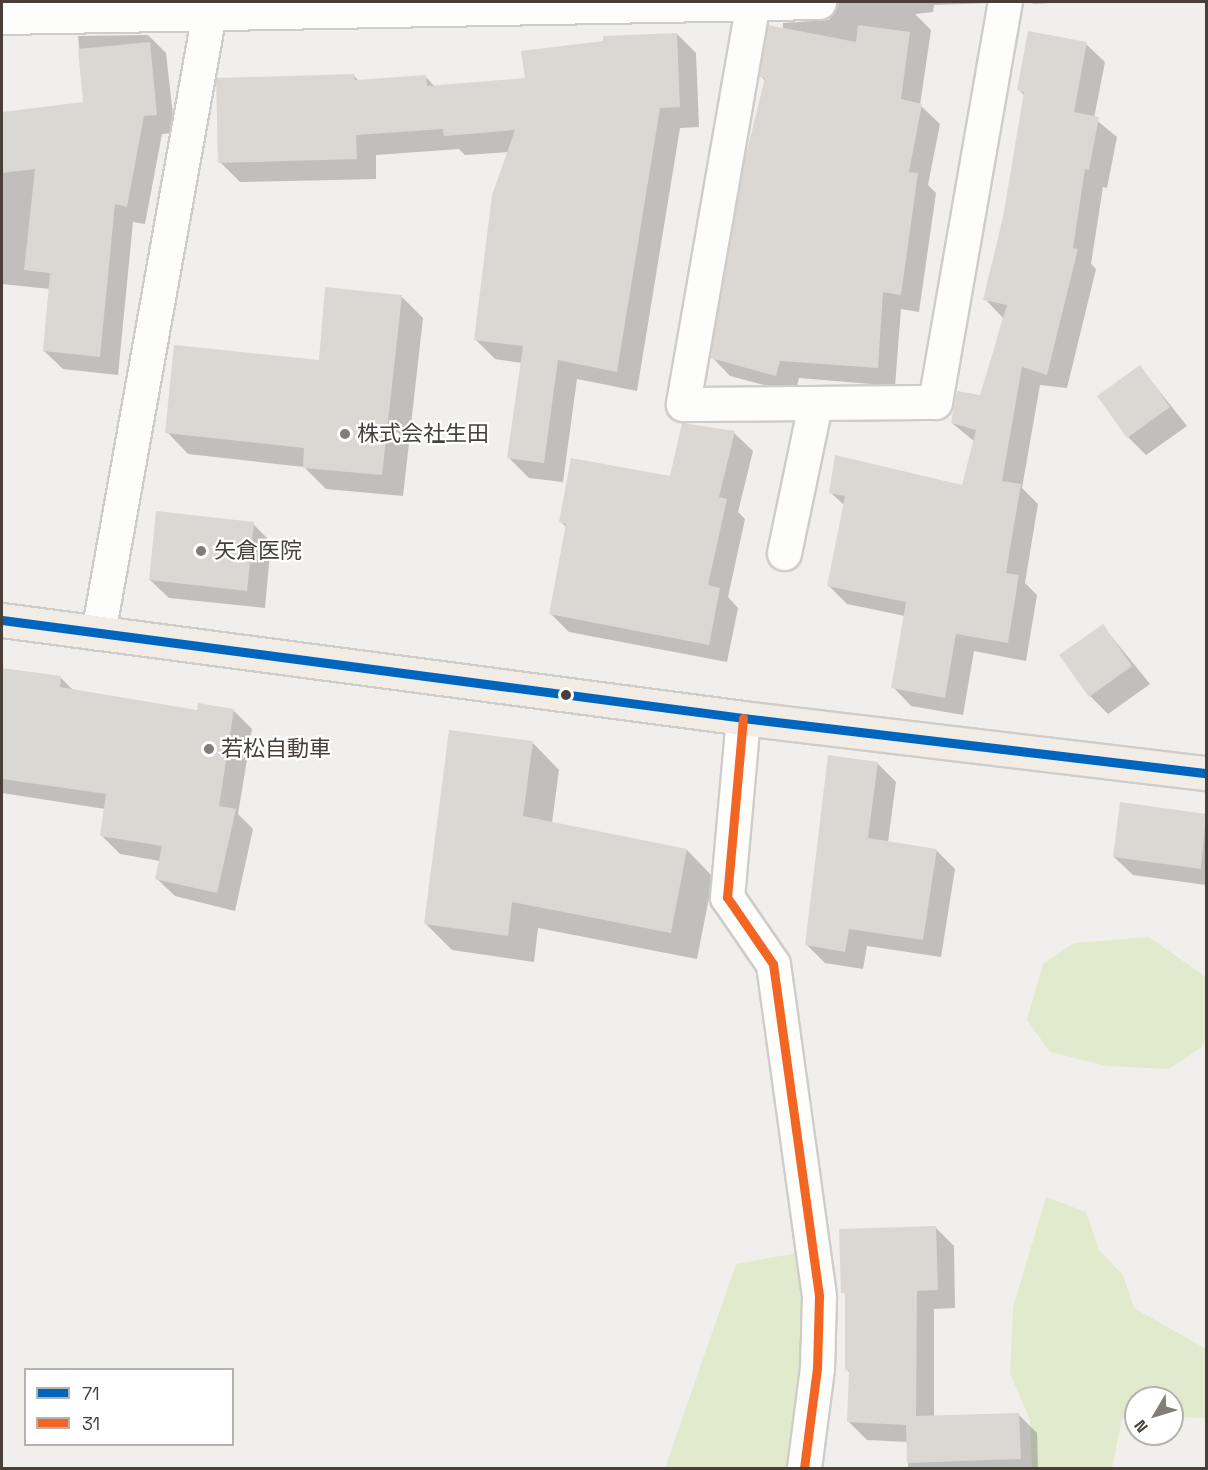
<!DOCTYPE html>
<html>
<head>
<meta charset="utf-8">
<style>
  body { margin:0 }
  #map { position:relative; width:1208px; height:1470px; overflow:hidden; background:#f1efec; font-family:"Space Grotesk","Noto Sans JP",sans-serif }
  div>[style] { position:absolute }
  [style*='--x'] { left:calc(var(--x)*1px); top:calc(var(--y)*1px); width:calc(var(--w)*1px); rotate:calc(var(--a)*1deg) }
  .green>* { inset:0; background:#e2eacd }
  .shadow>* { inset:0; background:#0003 }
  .building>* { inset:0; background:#dbd8d4 }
  .roads { filter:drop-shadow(2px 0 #cfcdc9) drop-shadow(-2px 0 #cfcdc9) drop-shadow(0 2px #cfcdc9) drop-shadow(0 -2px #cfcdc9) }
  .minor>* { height:33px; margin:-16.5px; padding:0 16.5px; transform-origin:16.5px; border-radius:16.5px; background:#fdfdfc }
  .major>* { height:33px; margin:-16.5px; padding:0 16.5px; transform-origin:16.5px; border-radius:16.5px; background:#f1ece5 }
  .bus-1>* { height:9px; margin:-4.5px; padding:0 4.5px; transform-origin:4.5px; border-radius:4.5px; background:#0065bd }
  .bus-2>* { height:9px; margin:-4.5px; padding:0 4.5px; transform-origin:4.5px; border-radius:4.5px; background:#f26522 }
  .dots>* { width:16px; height:16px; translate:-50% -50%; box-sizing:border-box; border:3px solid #fff; border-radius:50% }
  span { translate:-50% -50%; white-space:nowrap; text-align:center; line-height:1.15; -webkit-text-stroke:4.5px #fff; paint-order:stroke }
  .poi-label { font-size:22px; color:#473f38 }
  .left { translate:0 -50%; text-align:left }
  .frame { position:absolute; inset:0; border:3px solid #473f38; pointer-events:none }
  .legend { position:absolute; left:24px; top:1368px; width:210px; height:78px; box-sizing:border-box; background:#fff; border:2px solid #b5b2af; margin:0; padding:8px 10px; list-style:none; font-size:18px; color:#473f38 }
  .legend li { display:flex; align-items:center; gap:12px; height:30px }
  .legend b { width:30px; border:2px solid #b5b2af }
  .north { position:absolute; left:1124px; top:1386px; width:60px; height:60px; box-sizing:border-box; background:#fff; border:2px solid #b5b2af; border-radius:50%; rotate:232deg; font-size:16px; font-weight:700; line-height:24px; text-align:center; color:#473f38 }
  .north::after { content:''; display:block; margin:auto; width:21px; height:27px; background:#827d77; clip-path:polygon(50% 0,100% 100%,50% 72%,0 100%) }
</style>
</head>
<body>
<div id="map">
  <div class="green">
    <div style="clip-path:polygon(1149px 937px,1206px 977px,1206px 1038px,1201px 1048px,1169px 1069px,1107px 1066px,1050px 1052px,1027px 1020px,1043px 964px,1074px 943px)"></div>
    <div style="clip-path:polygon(1046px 1197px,1086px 1212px,1099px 1250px,1123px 1275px,1134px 1308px,1206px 1349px,1206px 1418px,1172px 1417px,1172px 1398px,1136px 1398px,1136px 1418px,1122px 1419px,1112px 1468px,1032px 1468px,1030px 1420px,1010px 1374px,1013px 1307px)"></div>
    <div style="clip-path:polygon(797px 1253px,807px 1373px,786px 1468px,665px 1468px,736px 1264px)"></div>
  </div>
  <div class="shadow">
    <div style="clip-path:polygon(798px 2px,1021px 2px,934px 5px,933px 12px,915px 14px,931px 30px,920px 105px,940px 124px,928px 185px,936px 193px,919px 312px,901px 309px,895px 386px,799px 378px,795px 393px,730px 376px,712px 357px,765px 81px,761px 76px,783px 30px,783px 23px,829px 20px,839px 3px)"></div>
    <div style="clip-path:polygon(1028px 2px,1068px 2px,1034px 4px)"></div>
    <div style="clip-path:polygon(676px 33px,696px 53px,699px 127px,680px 128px,637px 391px,577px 379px,563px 482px,529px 478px,509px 458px,522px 363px,495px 359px,475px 339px,509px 152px,465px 155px,459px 149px,376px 155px,376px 179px,240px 182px,220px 162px,354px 76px,359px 81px,426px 77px,435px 87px,527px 80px)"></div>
    <div style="clip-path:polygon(148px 35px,166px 53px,175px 133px,162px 134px,145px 224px,133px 222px,118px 375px,63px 369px,44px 351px,50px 289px,2px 284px,2px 114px,85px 103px,78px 36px)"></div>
    <div style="clip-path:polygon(1086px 44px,1105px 62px,1094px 118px,1117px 137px,1107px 188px,1103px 187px,1091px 264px,1096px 269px,1067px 388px,1040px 385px,1022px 488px,1038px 504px,1025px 583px,1037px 595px,1026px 661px,974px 651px,963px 715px,911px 706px,893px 687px,905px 616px,847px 604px,829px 586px,845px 506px,830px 492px,963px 487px,975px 442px,952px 423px,981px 397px,1003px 318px,985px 299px,1004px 217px,1025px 96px,1019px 90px)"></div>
    <div style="clip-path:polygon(401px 296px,423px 318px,403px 496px,326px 489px,304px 467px,188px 454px,167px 432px,320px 362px)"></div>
    <div style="clip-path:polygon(1140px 367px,1187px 426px,1146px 455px,1128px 437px)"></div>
    <div style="clip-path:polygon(734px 433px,753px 451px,738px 512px,745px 519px,728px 597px,738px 608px,727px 662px,569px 632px,550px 613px,566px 527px,561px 522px,671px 478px)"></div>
    <div style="clip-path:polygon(253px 524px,271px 542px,265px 608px,169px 598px,150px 580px)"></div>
    <div style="clip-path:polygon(1103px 626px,1150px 684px,1108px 714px,1090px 696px)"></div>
    <div style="clip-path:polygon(2px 669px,61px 678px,74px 691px,198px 712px,233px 710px,252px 729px,238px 814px,253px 829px,235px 911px,175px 896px,156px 878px,160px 861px,120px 854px,101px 835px,105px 809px,2px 793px)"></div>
    <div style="clip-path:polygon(533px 743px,559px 770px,552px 823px,687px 850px,713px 877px,697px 959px,538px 928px,534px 962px,452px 950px,425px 923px)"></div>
    <div style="clip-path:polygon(878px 764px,896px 782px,888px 842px,936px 850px,955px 869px,941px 957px,867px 946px,863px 969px,825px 963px,806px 944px)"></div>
    <div style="clip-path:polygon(1122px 804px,1206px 816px,1206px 885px,1133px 875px,1114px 857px)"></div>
    <div style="clip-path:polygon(936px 1228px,954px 1246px,955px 1308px,934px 1309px,934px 1417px,1018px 1414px,1037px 1433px,1038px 1468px,908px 1468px,908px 1442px,867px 1440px,849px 1422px,851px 1374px,847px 1370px,847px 1296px,843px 1292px)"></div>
  </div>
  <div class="building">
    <div style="clip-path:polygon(768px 25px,856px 42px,858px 25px,910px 32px,901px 99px,922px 104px,909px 172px,918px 173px,901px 295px,883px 292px,878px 368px,780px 361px,776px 376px,710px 358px,743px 167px,765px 78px,759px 77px)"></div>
    <div style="clip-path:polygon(1028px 31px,1087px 42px,1074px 112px,1099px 117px,1089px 170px,1085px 169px,1073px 248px,1078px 249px,1047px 375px,1022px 367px,1002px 481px,1021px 484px,1006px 573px,1019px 575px,1008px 643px,956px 634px,945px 698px,891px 688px,906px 602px,827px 586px,845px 496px,829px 493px,835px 455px,962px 485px,976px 430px,951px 423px,957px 391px,980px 395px,1007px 305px,983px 300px,1003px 217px,1024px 92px,1017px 90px)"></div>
    <div style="clip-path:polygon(677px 33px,680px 107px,660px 108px,617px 372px,558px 360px,544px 463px,507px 458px,523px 346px,474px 340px,492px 195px,515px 130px,444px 136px,443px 129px,356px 135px,357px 159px,218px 163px,216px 78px,354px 74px,355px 80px,426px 75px,427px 86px,525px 78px,521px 51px,603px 41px,603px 36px)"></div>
    <div style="clip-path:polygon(150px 42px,157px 115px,144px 116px,127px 207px,115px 204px,100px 357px,43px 351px,50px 273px,24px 270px,35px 169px,2px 173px,2px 112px,83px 102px,78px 49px)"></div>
    <div style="clip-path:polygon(325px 287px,402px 295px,382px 475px,303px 468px,304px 448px,165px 433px,174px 345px,319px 360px)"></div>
    <div style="clip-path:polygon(1140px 365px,1170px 407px,1127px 438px,1097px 396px)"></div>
    <div style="clip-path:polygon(682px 423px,735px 431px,719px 497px,727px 499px,708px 585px,720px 588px,709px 645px,549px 614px,566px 524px,559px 522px,571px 458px,670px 476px)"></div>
    <div style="clip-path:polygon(156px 511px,254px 522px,247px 591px,149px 580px)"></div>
    <div style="clip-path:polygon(1103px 624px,1132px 666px,1089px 697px,1059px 655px)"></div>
    <div style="clip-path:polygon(2px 668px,61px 676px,60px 687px,197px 710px,198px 703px,234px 709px,219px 806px,236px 809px,217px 893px,155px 879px,162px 846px,100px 836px,106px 794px,2px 779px)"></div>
    <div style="clip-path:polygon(449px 730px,533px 741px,523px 816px,687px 849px,671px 933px,512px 902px,508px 936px,424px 924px)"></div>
    <div style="clip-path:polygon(828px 755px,878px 762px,868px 838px,937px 849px,923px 940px,849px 929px,845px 952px,805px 945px)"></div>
    <div style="clip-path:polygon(1120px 802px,1206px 814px,1201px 869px,1113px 857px)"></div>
    <div style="clip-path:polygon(936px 1226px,938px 1290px,917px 1291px,916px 1416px,1019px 1413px,1021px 1459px,907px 1463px,906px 1425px,847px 1422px,849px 1370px,845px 1370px,845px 1293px,841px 1293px,839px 1229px)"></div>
  </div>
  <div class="roads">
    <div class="minor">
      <div style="--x:753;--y:2;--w:408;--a:99.9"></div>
      <div style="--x:683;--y:404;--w:252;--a:-0.5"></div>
      <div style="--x:935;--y:402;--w:406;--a:-80.1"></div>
      <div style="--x:2;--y:17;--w:817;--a:-1.05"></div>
      <div style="--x:784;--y:553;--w:152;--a:-78.2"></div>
      <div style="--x:98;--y:633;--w:630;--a:-79.85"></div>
      <div style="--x:743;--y:718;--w:180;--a:95.1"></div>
      <div style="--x:727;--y:897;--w:81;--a:55.5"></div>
      <div style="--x:773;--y:964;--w:336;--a:82.1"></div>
      <div style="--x:819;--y:1297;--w:71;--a:91.6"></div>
      <div style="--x:817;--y:1368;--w:101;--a:97.4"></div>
    </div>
    <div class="major">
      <div style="--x:2;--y:620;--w:747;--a:7.53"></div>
      <div style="--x:743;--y:718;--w:466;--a:6.8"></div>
    </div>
  </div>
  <div class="bus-1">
    <div style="--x:2;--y:620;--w:747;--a:7.53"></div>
    <div style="--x:743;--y:718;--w:466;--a:6.8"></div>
  </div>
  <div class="bus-2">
    <div style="--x:743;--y:718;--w:180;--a:95.1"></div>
    <div style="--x:727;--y:897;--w:81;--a:55.5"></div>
    <div style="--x:773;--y:964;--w:336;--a:82.1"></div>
    <div style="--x:819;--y:1297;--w:71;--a:91.6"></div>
    <div style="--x:817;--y:1368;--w:101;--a:97.4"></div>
  </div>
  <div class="dots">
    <div style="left:345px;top:434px;background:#827d77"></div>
    <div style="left:201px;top:551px;background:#827d77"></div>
    <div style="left:566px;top:695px;background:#473f38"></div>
    <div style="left:209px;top:749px;background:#827d77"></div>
  </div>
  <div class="poi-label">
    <span class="left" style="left:357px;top:434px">株式会社生田</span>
    <span class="left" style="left:214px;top:551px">矢倉医院</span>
    <span class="left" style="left:221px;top:749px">若松自動車</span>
  </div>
  <div class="frame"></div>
  <ul class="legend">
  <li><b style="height:8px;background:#0065bd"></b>71</li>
  <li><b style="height:8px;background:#f26522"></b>31</li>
  </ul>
  <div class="north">N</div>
</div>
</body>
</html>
